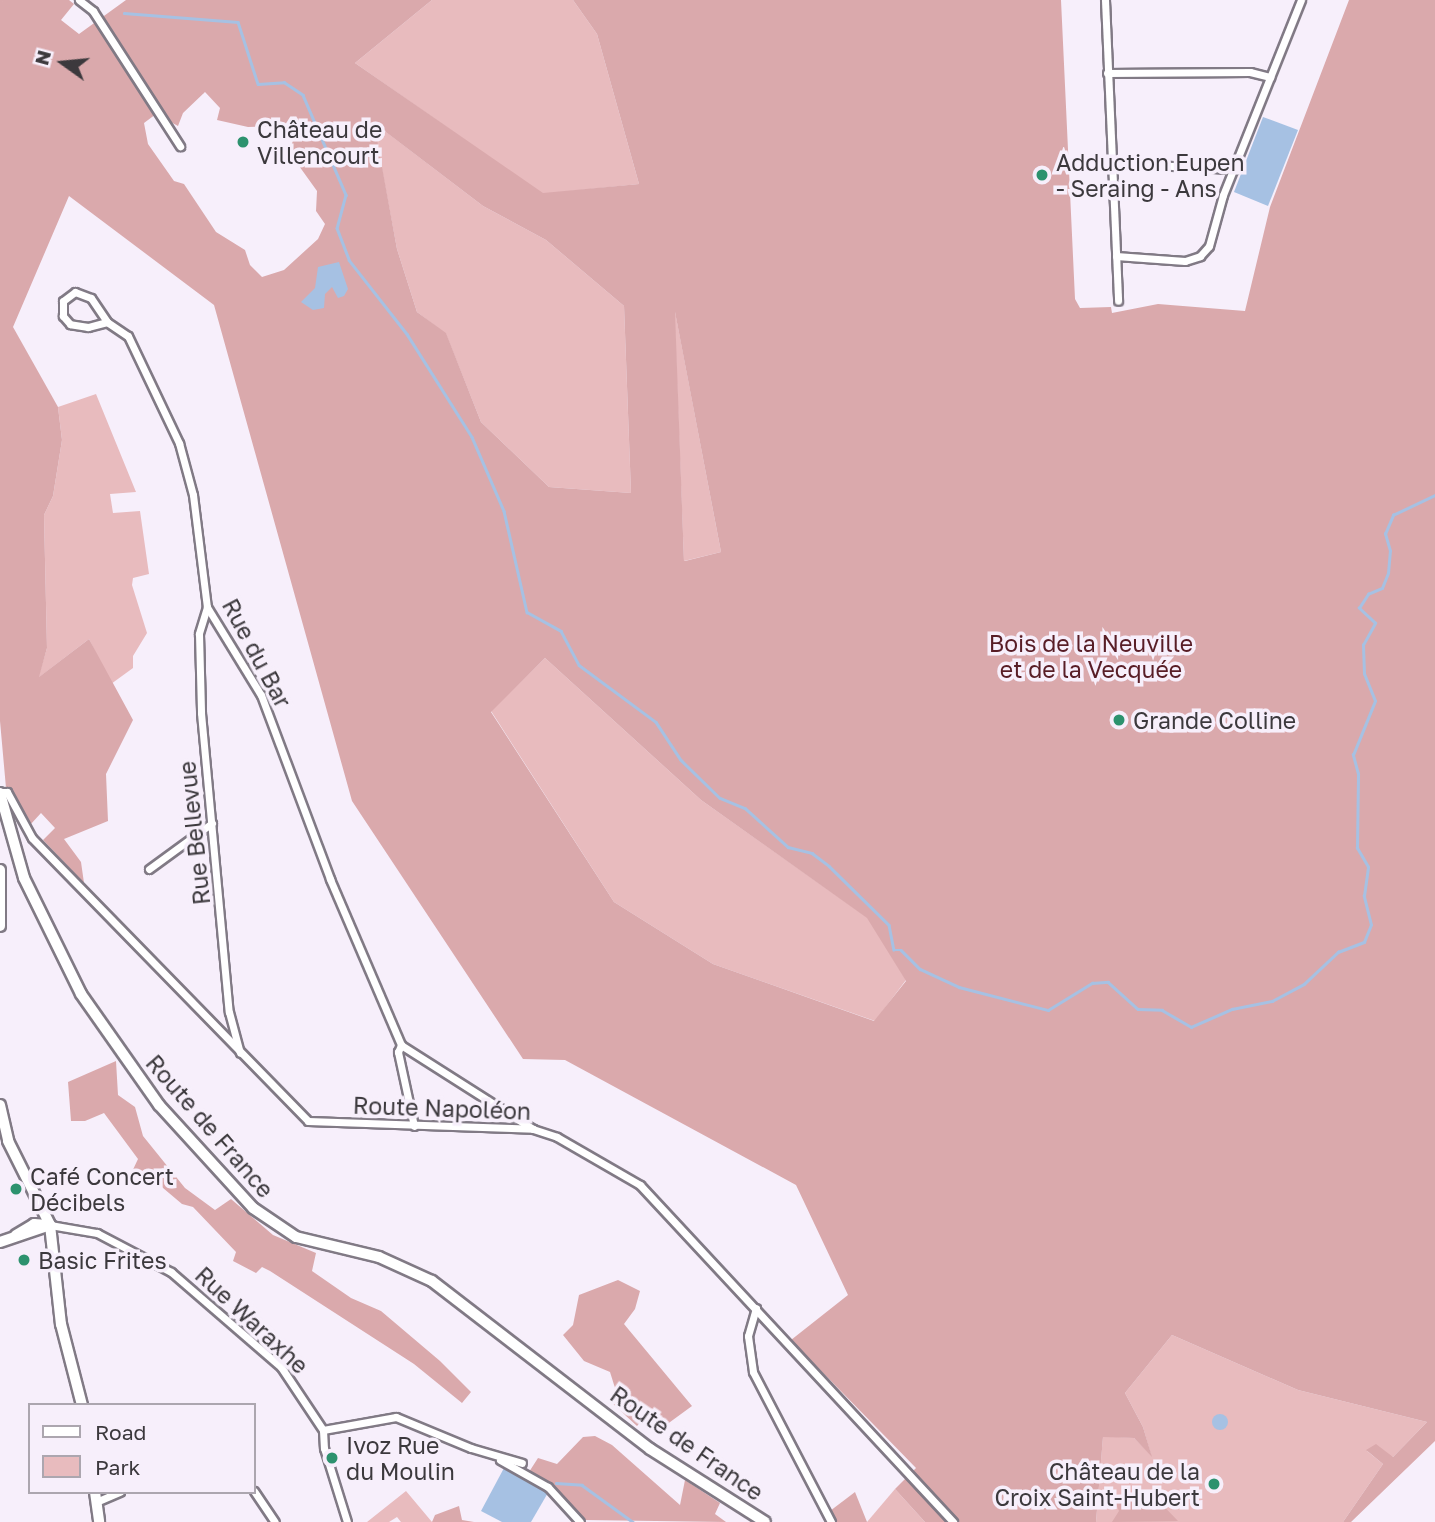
<!DOCTYPE html>
<html>
<head>
<meta charset="utf-8">
<style>
  body { margin:0 }
  #map { position:relative; width:1435px; height:1522px; overflow:hidden; background:#f7effb; font-family:"Golos Text",sans-serif }
  div>[style] { position:absolute }
  [style*='--x'] { left:calc(var(--x)*1px); top:calc(var(--y)*1px); width:calc(var(--w)*1px); rotate:calc(var(--a)*1deg) }
  .green>* { inset:0; background:#e8bbbe }
  .forest>* { inset:0; background:#daa9ac }
  .water>* { inset:0; background:#a6c1e3 }
  .round { border-radius:50% }
  .stream>* { height:2.5px; margin:-1.25px; padding:0 1.25px; transform-origin:1.25px; border-radius:1.25px; background:#a6c1e3 }
  .roads { filter:drop-shadow(2px 0 #817a85) drop-shadow(-2px 0 #817a85) drop-shadow(0 2px #817a85) drop-shadow(0 -2px #817a85) }
  .minor>* { height:7px; margin:-3.5px; padding:0 3.5px; transform-origin:3.5px; border-radius:3.5px; background:#fff }
  .secondary>* { height:10px; margin:-5px; padding:0 5px; transform-origin:5px; border-radius:5px; background:#fff }
  .dots>* { width:19px; height:19px; translate:-50% -50%; box-sizing:border-box; border:4px solid #f7effb; border-radius:50% }
  span { translate:-50% -50%; white-space:nowrap; text-align:center; line-height:1.15; -webkit-text-stroke:7px #f7effb; paint-order:stroke }
  .poi-label { font-size:23px; color:#3c393d }
  .left { translate:0 -50%; text-align:left }
  .right { translate:-100% -50%; text-align:right }
  .park-label { font-size:23px; color:#581d26 }
  .street-label { font-size:23px; color:#3c393d }
  .legend { position:absolute; left:28px; top:1403px; width:228px; height:91px; box-sizing:border-box; background:#f7effb; border:2px solid #aca6af; margin:0; padding:9px 12px; list-style:none; font-size:21px; color:#3c393d }
  .legend li { display:flex; align-items:center; gap:14px; height:35px }
  .legend b { width:35px; border:2px solid #aca6af }
  .north { position:absolute; left:28px; top:28px; width:70px; height:70px; -webkit-text-stroke:5px #f7effb; paint-order:stroke; rotate:285deg; font-size:19px; font-weight:700; line-height:28px; text-align:center; color:#3c393d }
  .north::after { content:''; display:block; margin:auto; width:24px; height:32px; background:#3c393d; clip-path:polygon(50% 0,100% 100%,50% 72%,0 100%) }
</style>
</head>
<body>
<div id="map">
  <div class="green">
    <div style="clip-path:polygon(432px 0,573px 0,597px 34px,639px 184px,542px 194px,355px 63px)"></div>
    <div style="clip-path:polygon(373px 122px,483px 206px,546px 240px,624px 306px,631px 493px,549px 487px,481px 422px,446px 334px,417px 312px,397px 249px)"></div>
    <div style="clip-path:polygon(674px 306px,721px 552px,684px 561px)"></div>
    <div style="clip-path:polygon(96px 394px,136px 492px,110px 494px,113px 513px,140px 511px,149px 574px,133px 578px,132px 585px,147px 633px,133px 656px,133px 668px,111px 684px,89px 639px,38px 678px,47px 648px,44px 515px,53px 496px,62px 440px,58px 407px)"></div>
    <div style="clip-path:polygon(545px 658px,701px 800px,868px 918px,906px 980px,875px 1021px,713px 964px,614px 902px,491px 711px)"></div>
    <div style="clip-path:polygon(1172px 1335px,1298px 1390px,1427px 1422px,1393px 1457px,1367px 1451px,1383px 1464px,1343px 1522px,1096px 1522px,1103px 1436px,1134px 1438px,1151px 1455px,1143px 1427px,1125px 1393px)"></div>
    <div style="clip-path:polygon(895px 1489px,925px 1522px,867px 1522px)"></div>
    <div style="clip-path:polygon(406px 1491px,432px 1522px,401px 1522px,397px 1517px,389px 1522px,367px 1522px)"></div>
  </div>
  <div class="forest">
    <div style="clip-path:polygon(evenodd,0 0,69px 0,74px 4px,61px 20px,79px 34px,126px 0,432px 0,355px 63px,543px 193px,639px 184px,597px 34px,573px 0,1061px 0,1075px 299px,1080px 308px,1111px 307px,1112px 313px,1158px 304px,1245px 311px,1270px 207px,1349px 0,1435px 0,1435px 1441px,1351px 1522px,1343px 1522px,1383px 1464px,1366px 1450px,1376px 1444px,1393px 1457px,1427px 1422px,1298px 1390px,1172px 1335px,1125px 1393px,1143px 1427px,1152px 1457px,1134px 1438px,1103px 1437px,1096px 1522px,925px 1522px,895px 1489px,916px 1468px,791px 1340px,848px 1295px,796px 1185px,565px 1060px,523px 1059px,352px 801px,214px 305px,69px 196px,13px 327px,58px 407px,62px 440px,53px 496px,44px 515px,47px 648px,39px 677px,89px 639px,133px 720px,106px 774px,108px 821px,64px 839px,81px 862px,84px 883px,43px 840px,55px 828px,41px 813px,30px 825px,6px 788px,0 721px,0 0,205px 92px,220px 108px,217px 120px,248px 127px,291px 126px,296px 132px,289px 152px,317px 191px,316px 211px,325px 224px,318px 239px,284px 270px,262px 277px,250px 265px,245px 250px,216px 232px,184px 184px,174px 181px,148px 144px,144px 123px,156px 114px,178px 126px,183px 113px,205px 92px,0 0,374px 123px,483px 206px,546px 240px,624px 306px,631px 493px,549px 487px,481px 422px,446px 333px,417px 312px,397px 249px,374px 123px,0 0,675px 312px,721px 552px,685px 561px,684px 561px,675px 312px,0 0,545px 658px,701px 800px,867px 918px,906px 981px,874px 1021px,713px 964px,614px 902px,491px 712px,545px 658px)"></div>
    <div style="clip-path:polygon(116px 1061px,118px 1095px,135px 1107px,143px 1136px,185px 1188px,215px 1210px,231px 1199px,273px 1235px,316px 1253px,312px 1271px,351px 1298px,381px 1311px,440px 1361px,471px 1392px,462px 1403px,414px 1364px,270px 1271px,262px 1267px,256px 1273px,233px 1261px,236px 1252px,193px 1207px,182px 1204px,150px 1177px,130px 1176px,138px 1159px,104px 1113px,85px 1121px,71px 1121px,68px 1082px)"></div>
    <div style="clip-path:polygon(618px 1280px,640px 1291px,635px 1309px,624px 1324px,692px 1406px,666px 1425px,651px 1411px,637px 1426px,613px 1404px,615px 1388px,610px 1372px,584px 1361px,563px 1335px,573px 1325px,579px 1295px)"></div>
    <div style="clip-path:polygon(595px 1436px,612px 1445px,680px 1505px,685px 1480px,720px 1503px,715px 1514px,726px 1522px,585px 1520px,552px 1484px,529px 1472px,538px 1458px,557px 1464px,583px 1437px)"></div>
    <div style="clip-path:polygon(855px 1492px,867px 1522px,836px 1522px,830px 1511px)"></div>
    <div style="clip-path:polygon(1111px 1492px,1137px 1500px,1152px 1494px,1178px 1521px,1112px 1522px,1119px 1511px)"></div>
    <div style="clip-path:polygon(459px 1506px,462px 1520px,474px 1522px,432px 1522px,435px 1515px)"></div>
  </div>
  <div class="water">
    <div style="clip-path:polygon(1263px 117px,1298px 130px,1268px 206px,1234px 192px)"></div>
    <div style="clip-path:polygon(339px 262px,348px 289px,344px 296px,338px 298px,332px 287px,325px 294px,324px 308px,313px 310px,301px 302px,315px 288px,318px 267px)"></div>
    <div class="round" style="left:1212px;top:1414px;width:16px;height:16px"></div>
    <div style="clip-path:polygon(504px 1468px,549px 1491px,531px 1522px,502px 1522px,481px 1511px)"></div>
  </div>
  <div class="stream">
    <div style="--x:124;--y:13;--w:114;--a:4.5"></div>
    <div style="--x:238;--y:22;--w:65;--a:72.1"></div>
    <div style="--x:258;--y:84;--w:26;--a:-4"></div>
    <div style="--x:284;--y:82;--w:23;--a:34"></div>
    <div style="--x:303;--y:95;--w:109;--a:66.7"></div>
    <div style="--x:346;--y:195;--w:34;--a:105"></div>
    <div style="--x:337;--y:228;--w:34;--a:69"></div>
    <div style="--x:349;--y:260;--w:94;--a:51.9"></div>
    <div style="--x:407;--y:334;--w:122;--a:57.7"></div>
    <div style="--x:472;--y:437;--w:81;--a:66.6"></div>
    <div style="--x:504;--y:511;--w:104;--a:77.2"></div>
    <div style="--x:527;--y:612;--w:39;--a:29"></div>
    <div style="--x:561;--y:631;--w:38;--a:62"></div>
    <div style="--x:579;--y:665;--w:96;--a:36.5"></div>
    <div style="--x:656;--y:722;--w:45;--a:56.7"></div>
    <div style="--x:681;--y:760;--w:54;--a:44.3"></div>
    <div style="--x:720;--y:798;--w:27;--a:22"></div>
    <div style="--x:745;--y:808;--w:58;--a:42.2"></div>
    <div style="--x:788;--y:847;--w:25;--a:14"></div>
    <div style="--x:812;--y:853;--w:21;--a:37"></div>
    <div style="--x:829;--y:866;--w:84;--a:44.5"></div>
    <div style="--x:889;--y:925;--w:25;--a:79"></div>
    <div style="--x:894;--y:950;--w:7;--a:0"></div>
    <div style="--x:901;--y:950;--w:27;--a:45"></div>
    <div style="--x:920;--y:969;--w:43;--a:24.8"></div>
    <div style="--x:959;--y:987;--w:92;--a:14.5"></div>
    <div style="--x:1048;--y:1010;--w:52;--a:-31.5"></div>
    <div style="--x:1092;--y:983;--w:16;--a:-4"></div>
    <div style="--x:1108;--y:982;--w:40;--a:42"></div>
    <div style="--x:1138;--y:1009;--w:24;--a:2"></div>
    <div style="--x:1162;--y:1010;--w:34;--a:30"></div>
    <div style="--x:1191;--y:1027;--w:45;--a:-23.7"></div>
    <div style="--x:1232;--y:1009;--w:41;--a:-11.3"></div>
    <div style="--x:1272;--y:1001;--w:36;--a:-28"></div>
    <div style="--x:1304;--y:984;--w:47;--a:-43.3"></div>
    <div style="--x:1338;--y:952;--w:28;--a:-21"></div>
    <div style="--x:1364;--y:942;--w:18;--a:-68"></div>
    <div style="--x:1371;--y:925;--w:30;--a:-104"></div>
    <div style="--x:1364;--y:896;--w:29;--a:-82"></div>
    <div style="--x:1368;--y:867;--w:22;--a:-120"></div>
    <div style="--x:1357;--y:848;--w:74;--a:-89.2"></div>
    <div style="--x:1358;--y:774;--w:20;--a:-105"></div>
    <div style="--x:1353;--y:755;--w:58;--a:-67.8"></div>
    <div style="--x:1375;--y:701;--w:29;--a:-112"></div>
    <div style="--x:1364;--y:674;--w:29;--a:-92"></div>
    <div style="--x:1363;--y:645;--w:25;--a:-61"></div>
    <div style="--x:1375;--y:623;--w:22;--a:-137"></div>
    <div style="--x:1359;--y:608;--w:17;--a:-57"></div>
    <div style="--x:1368;--y:594;--w:15;--a:-23"></div>
    <div style="--x:1382;--y:588;--w:16;--a:-68"></div>
    <div style="--x:1388;--y:573;--w:22;--a:-85"></div>
    <div style="--x:1390;--y:551;--w:18;--a:-106"></div>
    <div style="--x:1385;--y:534;--w:21;--a:-67"></div>
    <div style="--x:1393;--y:515;--w:47;--a:-25.5"></div>
    <div style="--x:556;--y:1483;--w:26;--a:4"></div>
    <div style="--x:582;--y:1485;--w:63;--a:36"></div>
  </div>
  <div class="roads">
    <div class="minor">
      <div style="--x:79;--y:0;--w:18;--a:38"></div>
      <div style="--x:93;--y:11;--w:161;--a:57.2"></div>
      <div style="--x:1105;--y:0;--w:301;--a:87.5"></div>
      <div style="--x:1107;--y:73;--w:143;--a:-0.4"></div>
      <div style="--x:1250;--y:72;--w:21;--a:14"></div>
      <div style="--x:1111;--y:163;--w:123;--a:2.8"></div>
      <div style="--x:1116;--y:256;--w:69;--a:4.1"></div>
      <div style="--x:1185;--y:261;--w:16;--a:-18"></div>
      <div style="--x:1200;--y:256;--w:13;--a:-48"></div>
      <div style="--x:1209;--y:246;--w:53;--a:-74.6"></div>
      <div style="--x:1223;--y:195;--w:210;--a:-68.2"></div>
      <div style="--x:107;--y:322;--w:20;--a:165"></div>
      <div style="--x:88;--y:327;--w:18;--a:-171"></div>
      <div style="--x:70;--y:324;--w:11;--a:-131"></div>
      <div style="--x:63;--y:316;--w:15;--a:-90"></div>
      <div style="--x:63;--y:301;--w:15;--a:-37"></div>
      <div style="--x:75;--y:292;--w:17;--a:21"></div>
      <div style="--x:91;--y:298;--w:29;--a:56"></div>
      <div style="--x:107;--y:322;--w:25;--a:34"></div>
      <div style="--x:128;--y:336;--w:119;--a:64.5"></div>
      <div style="--x:179;--y:443;--w:54;--a:74.9"></div>
      <div style="--x:193;--y:495;--w:113;--a:82.9"></div>
      <div style="--x:207;--y:607;--w:103;--a:58.5"></div>
      <div style="--x:261;--y:695;--w:197;--a:69.4"></div>
      <div style="--x:330;--y:879;--w:181;--a:66.8"></div>
      <div style="--x:207;--y:607;--w:28;--a:107"></div>
      <div style="--x:199;--y:634;--w:79;--a:88.5"></div>
      <div style="--x:201;--y:713;--w:300;--a:84.7"></div>
      <div style="--x:229;--y:1012;--w:42;--a:75"></div>
      <div style="--x:0;--y:792;--w:7;--a:0"></div>
      <div style="--x:7;--y:792;--w:52;--a:61.5"></div>
      <div style="--x:32;--y:838;--w:395;--a:45.7"></div>
      <div style="--x:308;--y:1121;--w:225;--a:2"></div>
      <div style="--x:533;--y:1129;--w:25;--a:18"></div>
      <div style="--x:557;--y:1137;--w:96;--a:30"></div>
      <div style="--x:640;--y:1185;--w:460;--a:47.1"></div>
      <div style="--x:149;--y:869;--w:78;--a:-36.1"></div>
      <div style="--x:414;--y:1126;--w:76;--a:-102.2"></div>
      <div style="--x:398;--y:1052;--w:8;--a:-67"></div>
      <div style="--x:401;--y:1045;--w:156;--a:32.5"></div>
      <div style="--x:50;--y:1225;--w:48;--a:9.7"></div>
      <div style="--x:97;--y:1233;--w:84;--a:27.8"></div>
      <div style="--x:171;--y:1272;--w:145;--a:40.8"></div>
      <div style="--x:281;--y:1367;--w:76;--a:56.3"></div>
      <div style="--x:323;--y:1430;--w:18;--a:87"></div>
      <div style="--x:324;--y:1448;--w:77;--a:72.7"></div>
      <div style="--x:756;--y:1308;--w:29;--a:106"></div>
      <div style="--x:748;--y:1336;--w:36;--a:82"></div>
      <div style="--x:753;--y:1372;--w:169;--a:62.5"></div>
      <div style="--x:323;--y:1430;--w:74;--a:-10.1"></div>
      <div style="--x:396;--y:1417;--w:81;--a:22.5"></div>
      <div style="--x:471;--y:1448;--w:53;--a:16.4"></div>
      <div style="--x:500;--y:1460;--w:55;--a:29.4"></div>
      <div style="--x:548;--y:1487;--w:47;--a:47.6"></div>
      <div style="--x:254;--y:1491;--w:37;--a:56"></div>
      <div style="--x:96;--y:1502;--w:26;--a:-23"></div>
    </div>
    <div class="secondary">
      <div style="--x:0;--y:793;--w:88;--a:74.2"></div>
      <div style="--x:24;--y:878;--w:129;--a:63.8"></div>
      <div style="--x:81;--y:994;--w:136;--a:54.9"></div>
      <div style="--x:159;--y:1105;--w:139;--a:47.6"></div>
      <div style="--x:253;--y:1208;--w:52;--a:34"></div>
      <div style="--x:296;--y:1237;--w:85;--a:13.5"></div>
      <div style="--x:379;--y:1257;--w:58;--a:24.4"></div>
      <div style="--x:432;--y:1281;--w:275;--a:37.6"></div>
      <div style="--x:650;--y:1449;--w:136;--a:32.4"></div>
      <div style="--x:0;--y:870;--w:56;--a:90"></div>
      <div style="--x:0;--y:1105;--w:37;--a:77"></div>
      <div style="--x:8;--y:1141;--w:94;--a:63.4"></div>
      <div style="--x:50;--y:1225;--w:100;--a:83.7"></div>
      <div style="--x:61;--y:1324;--w:84;--a:75.5"></div>
      <div style="--x:16;--y:1235;--w:21;--a:-31"></div>
      <div style="--x:34;--y:1224;--w:13;--a:4"></div>
      <div style="--x:0;--y:1242;--w:53;--a:-18.8"></div>
      <div style="--x:95;--y:1492;--w:30;--a:82"></div>
    </div>
  </div>
  <div class="dots">
    <div style="left:243px;top:142px;background:#2d926e"></div>
    <div style="left:1042px;top:175px;background:#2d926e"></div>
    <div style="left:1119px;top:720px;background:#2d926e"></div>
    <div style="left:16px;top:1189px;background:#2d926e"></div>
    <div style="left:24px;top:1260px;background:#2d926e"></div>
    <div style="left:332px;top:1458px;background:#2d926e"></div>
    <div style="left:1214px;top:1484px;background:#2d926e"></div>
  </div>
  <div class="poi-label">
    <span class="left" style="left:257px;top:142px">Château de<br>Villencourt</span>
    <span class="left" style="left:1056px;top:175px">Adduction Eupen<br>- Seraing - Ans</span>
    <span class="left" style="left:1133px;top:720px">Grande Colline</span>
    <span class="left" style="left:30px;top:1189px">Café Concert<br>Décibels</span>
    <span class="left" style="left:38px;top:1260px">Basic Frites</span>
    <span class="left" style="left:346px;top:1458px">Ivoz Rue<br>du Moulin</span>
    <span class="right" style="left:1200px;top:1484px">Château de la<br>Croix Saint-Hubert</span>
  </div>
  <div class="park-label">
    <span style="left:1091px;top:656px">Bois de la Neuville<br>et de la Vecquée</span>
  </div>
  <div class="street-label">
    <span style="left:257px;top:653px;rotate:62deg">Rue du Bar</span>
    <span style="left:194px;top:833px;rotate:-96deg">Rue Bellevue</span>
    <span style="left:442px;top:1108px;rotate:2deg">Route Napoléon</span>
    <span style="left:210px;top:1126px;rotate:49deg">Route de France</span>
    <span style="left:252px;top:1320px;rotate:43deg">Rue Waraxhe</span>
    <span style="left:687px;top:1443px;rotate:35deg">Route de France</span>
  </div>
  <ul class="legend">
  <li><b style="height:9px;background:#fff"></b>Road</li>
  <li><b style="height:19px;background:#e8bbbe"></b>Park</li>
  </ul>
  <div class="north">N</div>
</div>
</body>
</html>
